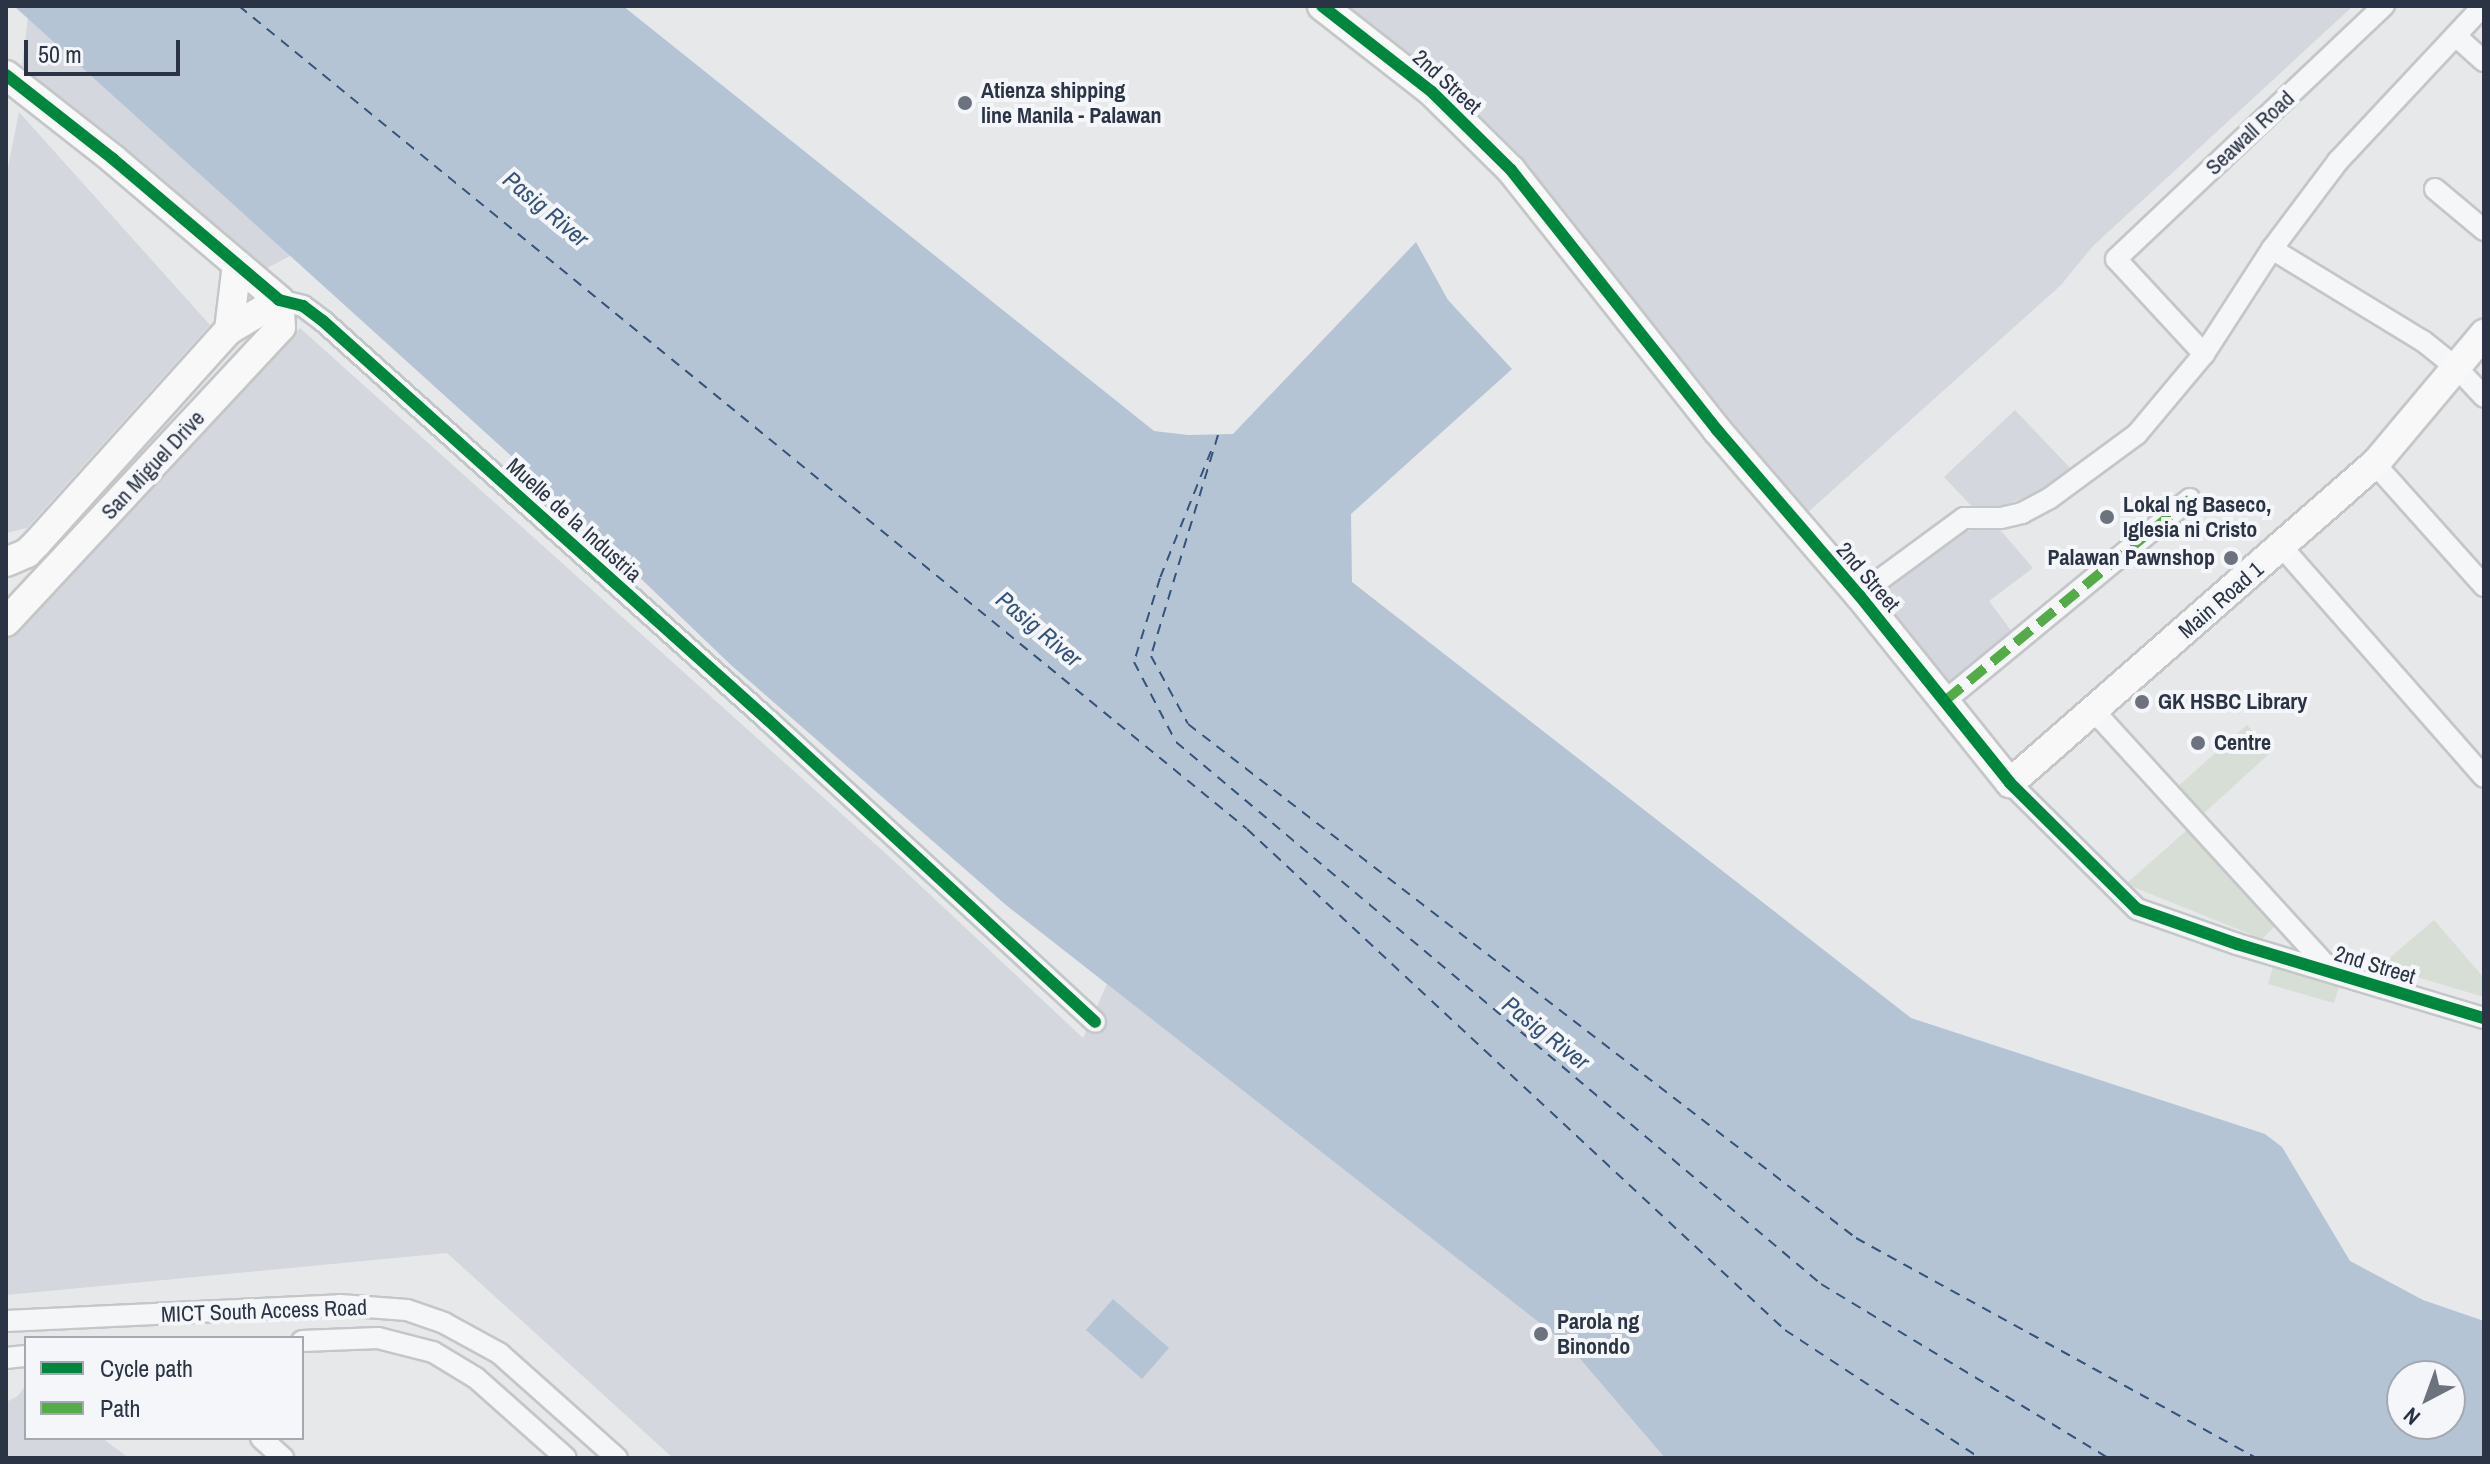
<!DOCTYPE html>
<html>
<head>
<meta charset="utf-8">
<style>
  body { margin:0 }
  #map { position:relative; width:2490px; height:1464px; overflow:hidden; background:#e6e8ea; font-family:"Archivo Narrow",sans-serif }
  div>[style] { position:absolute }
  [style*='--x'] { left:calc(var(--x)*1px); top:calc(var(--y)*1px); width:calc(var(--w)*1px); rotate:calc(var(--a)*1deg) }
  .built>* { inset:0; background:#d4d7dd }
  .green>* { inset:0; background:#d6ded6 }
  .water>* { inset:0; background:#b4c4d5 }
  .ferry>* { height:2px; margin-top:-1px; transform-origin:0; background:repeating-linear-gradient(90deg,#34527a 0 10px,transparent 0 18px) }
  .roads { filter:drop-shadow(2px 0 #c4c6c8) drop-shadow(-2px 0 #c4c6c8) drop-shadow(0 2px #c4c6c8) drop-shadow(0 -2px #c4c6c8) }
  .street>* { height:20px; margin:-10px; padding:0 10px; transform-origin:10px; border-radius:10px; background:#f5f6f7 }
  .secondary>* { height:28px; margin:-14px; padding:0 14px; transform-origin:14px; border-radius:14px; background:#f8f8f8 }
  .quiet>* { height:10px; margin-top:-5px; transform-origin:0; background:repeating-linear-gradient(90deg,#54ac47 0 20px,transparent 0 30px) }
  .cycleway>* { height:12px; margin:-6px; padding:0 6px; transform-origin:6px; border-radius:6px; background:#00873e }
  .dots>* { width:22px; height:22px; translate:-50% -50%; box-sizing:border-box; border:4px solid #f4f6f9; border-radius:50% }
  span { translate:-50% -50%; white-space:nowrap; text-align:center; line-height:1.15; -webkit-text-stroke:8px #f4f6f9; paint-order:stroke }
  .street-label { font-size:22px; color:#2b3445 }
  .poi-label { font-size:22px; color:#2b3445; font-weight:700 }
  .left { translate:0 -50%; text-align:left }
  .right { translate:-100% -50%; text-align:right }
  .water-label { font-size:24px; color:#34527a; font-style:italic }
  .frame { position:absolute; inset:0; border:8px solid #2b3445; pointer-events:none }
  .legend { position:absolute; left:24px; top:1336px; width:280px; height:104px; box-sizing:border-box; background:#f4f6f9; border:2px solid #a4a8b1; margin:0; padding:10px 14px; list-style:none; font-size:24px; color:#2b3445 }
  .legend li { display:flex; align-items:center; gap:16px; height:40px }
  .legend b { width:40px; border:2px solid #a4a8b1 }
  .north { position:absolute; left:2386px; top:1360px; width:80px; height:80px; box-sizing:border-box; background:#f4f6f9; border:2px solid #a4a8b1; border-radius:50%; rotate:221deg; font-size:22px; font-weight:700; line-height:32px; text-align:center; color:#2b3445 }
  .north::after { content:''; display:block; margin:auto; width:28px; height:36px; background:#6c737f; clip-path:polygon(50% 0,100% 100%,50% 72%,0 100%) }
  .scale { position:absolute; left:24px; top:40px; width:156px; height:36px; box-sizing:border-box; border:4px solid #2b3445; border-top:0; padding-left:10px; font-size:24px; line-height:28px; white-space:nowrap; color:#2b3445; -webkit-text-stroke:6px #f4f6f9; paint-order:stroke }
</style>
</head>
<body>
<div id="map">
  <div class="built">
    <div style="clip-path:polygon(1338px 6px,2353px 6px,2093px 246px,2061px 285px,1806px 514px,1502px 149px)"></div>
    <div style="clip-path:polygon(28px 17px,292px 255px,263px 270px,22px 66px)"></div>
    <div style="clip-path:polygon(19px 112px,210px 325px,27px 528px,6px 533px,6px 178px)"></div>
    <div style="clip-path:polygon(300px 328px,893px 860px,1083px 1038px,1107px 984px,1569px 1346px,1665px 1458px,673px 1458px,447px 1253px,6px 1295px,6px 636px)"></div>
    <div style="clip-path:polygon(2015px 410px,2073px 471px,2052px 488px,1979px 514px,1944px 477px)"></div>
    <div style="clip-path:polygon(1996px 525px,2033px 568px,1989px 601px,2015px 636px,1947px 693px,1872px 591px,1954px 534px)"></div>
    <div style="clip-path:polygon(26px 1385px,26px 1438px,102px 1438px,129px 1458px,6px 1458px,6px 1402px,18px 1396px)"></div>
  </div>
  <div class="green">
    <div style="clip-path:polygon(2247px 725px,2271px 752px,2202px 815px,2177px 787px)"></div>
    <div style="clip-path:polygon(2187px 830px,2278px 923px,2262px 939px,2126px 884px)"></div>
    <div style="clip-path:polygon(2434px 920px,2484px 978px,2484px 997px,2380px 966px)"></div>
    <div style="clip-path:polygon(2277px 953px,2343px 973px,2334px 1003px,2268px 984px)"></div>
  </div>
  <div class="water">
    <div style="clip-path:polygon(evenodd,14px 6px,623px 6px,1154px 431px,1188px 435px,1233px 434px,1416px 242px,1448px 300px,1512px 369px,1351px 514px,1352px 582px,1911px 1018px,2265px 1134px,2282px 1147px,2350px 1261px,2423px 1300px,2484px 1321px,2484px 1458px,1665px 1458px,1569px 1346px,1006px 905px,731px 665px,539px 481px,14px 6px,2402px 1376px,2450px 1376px,2450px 1424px,2402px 1424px,2402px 1376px)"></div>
    <div style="clip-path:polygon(1113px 1299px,1169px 1348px,1142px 1379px,1086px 1330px)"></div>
  </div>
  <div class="ferry">
    <div style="--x:239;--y:6;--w:1301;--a:39.23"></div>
    <div style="--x:1247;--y:829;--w:735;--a:42.96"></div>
    <div style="--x:1785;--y:1330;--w:233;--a:33.3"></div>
    <div style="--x:1218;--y:435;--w:231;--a:106.9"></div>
    <div style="--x:1151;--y:656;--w:77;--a:61.4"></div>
    <div style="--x:1188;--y:724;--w:843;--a:37.58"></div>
    <div style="--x:1856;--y:1238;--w:457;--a:28.8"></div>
    <div style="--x:1211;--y:451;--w:137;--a:111.9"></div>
    <div style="--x:1160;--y:578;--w:88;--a:107.2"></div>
    <div style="--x:1134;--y:662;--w:90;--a:62.3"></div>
    <div style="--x:1176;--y:742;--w:842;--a:40.04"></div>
    <div style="--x:1821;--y:1284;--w:336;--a:31.2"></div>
  </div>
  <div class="roads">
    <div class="street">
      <div style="--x:2457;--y:37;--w:36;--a:42"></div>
      <div style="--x:2435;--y:189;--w:64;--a:39.9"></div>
      <div style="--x:2272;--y:249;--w:177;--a:31.4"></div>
      <div style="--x:2423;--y:341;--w:45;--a:38.7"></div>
      <div style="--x:2458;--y:369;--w:38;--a:47"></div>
      <div style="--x:279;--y:300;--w:25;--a:14"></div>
      <div style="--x:303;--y:306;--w:25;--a:37"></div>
      <div style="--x:323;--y:321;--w:598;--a:41.88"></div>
      <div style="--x:768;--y:720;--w:445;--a:42.7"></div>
      <div style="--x:2204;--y:354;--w:129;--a:-132.8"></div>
      <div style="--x:2116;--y:259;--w:369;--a:-43.4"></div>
      <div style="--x:2375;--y:464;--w:164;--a:48.2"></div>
      <div style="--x:2282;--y:547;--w:306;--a:48.7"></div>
      <div style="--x:1859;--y:595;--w:130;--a:-36.3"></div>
      <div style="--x:1964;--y:518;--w:37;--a:0"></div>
      <div style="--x:2001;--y:518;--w:22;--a:-13"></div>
      <div style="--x:2022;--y:513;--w:32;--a:-28"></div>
      <div style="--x:2050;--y:498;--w:108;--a:-36.3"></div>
      <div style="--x:2137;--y:434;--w:104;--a:-50.1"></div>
      <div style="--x:2204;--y:354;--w:125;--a:-57.1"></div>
      <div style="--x:2272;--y:249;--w:110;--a:-53.1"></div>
      <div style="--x:2338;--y:161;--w:212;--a:-46.9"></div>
      <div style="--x:1946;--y:700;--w:316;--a:-39.5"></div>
      <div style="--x:2094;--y:711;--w:352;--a:47.6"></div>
      <div style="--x:2010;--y:783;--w:179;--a:44.8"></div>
      <div style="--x:2137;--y:909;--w:106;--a:19.3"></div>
      <div style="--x:2237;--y:944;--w:258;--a:16.7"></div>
      <div style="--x:6;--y:1321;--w:334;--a:-2.7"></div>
      <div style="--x:340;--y:1305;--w:67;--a:4.3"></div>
      <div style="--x:407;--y:1310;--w:39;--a:19"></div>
      <div style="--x:444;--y:1323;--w:63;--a:28.6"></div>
      <div style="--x:499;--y:1353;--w:158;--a:41.7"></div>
      <div style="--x:302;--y:1341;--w:76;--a:-2.3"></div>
      <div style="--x:378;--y:1338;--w:57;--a:14.3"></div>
      <div style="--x:433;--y:1352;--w:50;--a:31.2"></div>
      <div style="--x:476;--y:1378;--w:120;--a:41.6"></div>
      <div style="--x:6;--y:1358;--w:20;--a:-6"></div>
      <div style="--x:261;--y:1438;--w:30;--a:42"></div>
    </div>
    <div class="secondary">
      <div style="--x:1322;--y:6;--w:140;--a:38"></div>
      <div style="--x:1432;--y:92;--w:111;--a:44.6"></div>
      <div style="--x:1511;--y:170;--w:332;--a:51.6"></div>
      <div style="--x:1717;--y:430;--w:218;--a:49.3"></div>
      <div style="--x:1859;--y:595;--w:241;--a:51.2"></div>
      <div style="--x:2010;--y:783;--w:485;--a:-41.2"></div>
      <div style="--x:2375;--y:464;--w:170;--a:-50"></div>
      <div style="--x:6;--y:75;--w:136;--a:38.1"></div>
      <div style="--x:113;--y:159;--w:218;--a:40.3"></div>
      <div style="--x:229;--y:330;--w:58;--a:-31"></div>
      <div style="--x:6;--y:562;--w:23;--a:-23"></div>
      <div style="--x:27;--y:553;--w:14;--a:-45"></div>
      <div style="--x:37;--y:543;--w:287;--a:-48"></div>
      <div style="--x:229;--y:330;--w:66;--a:-83.1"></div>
      <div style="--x:6;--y:622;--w:403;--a:-47"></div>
      <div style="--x:281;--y:327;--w:27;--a:-94"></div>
    </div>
  </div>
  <div class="quiet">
    <div style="--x:1946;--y:700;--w:316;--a:-39.5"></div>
  </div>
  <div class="cycleway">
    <div style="--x:1322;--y:6;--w:140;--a:38"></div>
    <div style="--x:1432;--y:92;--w:111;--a:44.6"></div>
    <div style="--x:1511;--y:170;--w:332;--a:51.6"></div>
    <div style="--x:1717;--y:430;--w:218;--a:49.3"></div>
    <div style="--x:1859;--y:595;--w:241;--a:51.2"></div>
    <div style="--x:2010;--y:783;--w:179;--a:44.8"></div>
    <div style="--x:2137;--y:909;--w:106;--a:19.3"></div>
    <div style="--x:2237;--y:944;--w:258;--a:16.7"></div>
    <div style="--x:6;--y:75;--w:136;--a:38.1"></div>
    <div style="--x:113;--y:159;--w:218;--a:40.3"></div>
    <div style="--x:279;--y:300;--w:25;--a:14"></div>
    <div style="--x:303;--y:306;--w:25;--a:37"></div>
    <div style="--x:323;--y:321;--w:598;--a:41.88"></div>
    <div style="--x:768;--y:720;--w:445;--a:42.7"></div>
  </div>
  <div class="dots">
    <div style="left:965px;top:103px;background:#6c737f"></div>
    <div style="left:2107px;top:517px;background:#6c737f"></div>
    <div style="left:2231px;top:558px;background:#6c737f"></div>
    <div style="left:2142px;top:702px;background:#6c737f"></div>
    <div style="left:2198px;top:743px;background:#6c737f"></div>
    <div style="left:1541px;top:1334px;background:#6c737f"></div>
  </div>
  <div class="street-label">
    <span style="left:1447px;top:82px;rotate:42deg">2nd Street</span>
    <span style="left:2250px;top:133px;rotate:-43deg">Seawall Road</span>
    <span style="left:153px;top:465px;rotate:-47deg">San Miguel Drive</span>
    <span style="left:574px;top:520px;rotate:42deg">Muelle de la Industria</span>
    <span style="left:1868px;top:577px;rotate:49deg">2nd Street</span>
    <span style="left:2221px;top:600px;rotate:-41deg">Main Road 1</span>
    <span style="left:2375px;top:965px;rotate:17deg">2nd Street</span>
    <span style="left:264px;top:1311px;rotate:-2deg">MICT South Access Road</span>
  </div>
  <div class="poi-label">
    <span class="left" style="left:981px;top:103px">Atienza shipping<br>line Manila - Palawan</span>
    <span class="left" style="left:2123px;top:517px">Lokal ng Baseco,<br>Iglesia ni Cristo</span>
    <span class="right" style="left:2215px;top:558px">Palawan Pawnshop</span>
    <span class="left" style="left:2158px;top:702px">GK HSBC Library</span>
    <span class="left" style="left:2214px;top:743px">Centre</span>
    <span class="left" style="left:1557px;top:1334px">Parola ng<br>Binondo</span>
  </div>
  <div class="water-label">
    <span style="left:546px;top:209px;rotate:40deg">Pasig River</span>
    <span style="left:1039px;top:629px;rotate:40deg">Pasig River</span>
    <span style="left:1546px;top:1033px;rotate:38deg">Pasig River</span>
  </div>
  <div class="frame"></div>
  <ul class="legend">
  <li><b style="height:10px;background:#00873e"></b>Cycle path</li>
  <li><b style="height:10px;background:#54ac47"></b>Path</li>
  </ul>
  <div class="north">N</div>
  <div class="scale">50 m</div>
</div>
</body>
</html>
